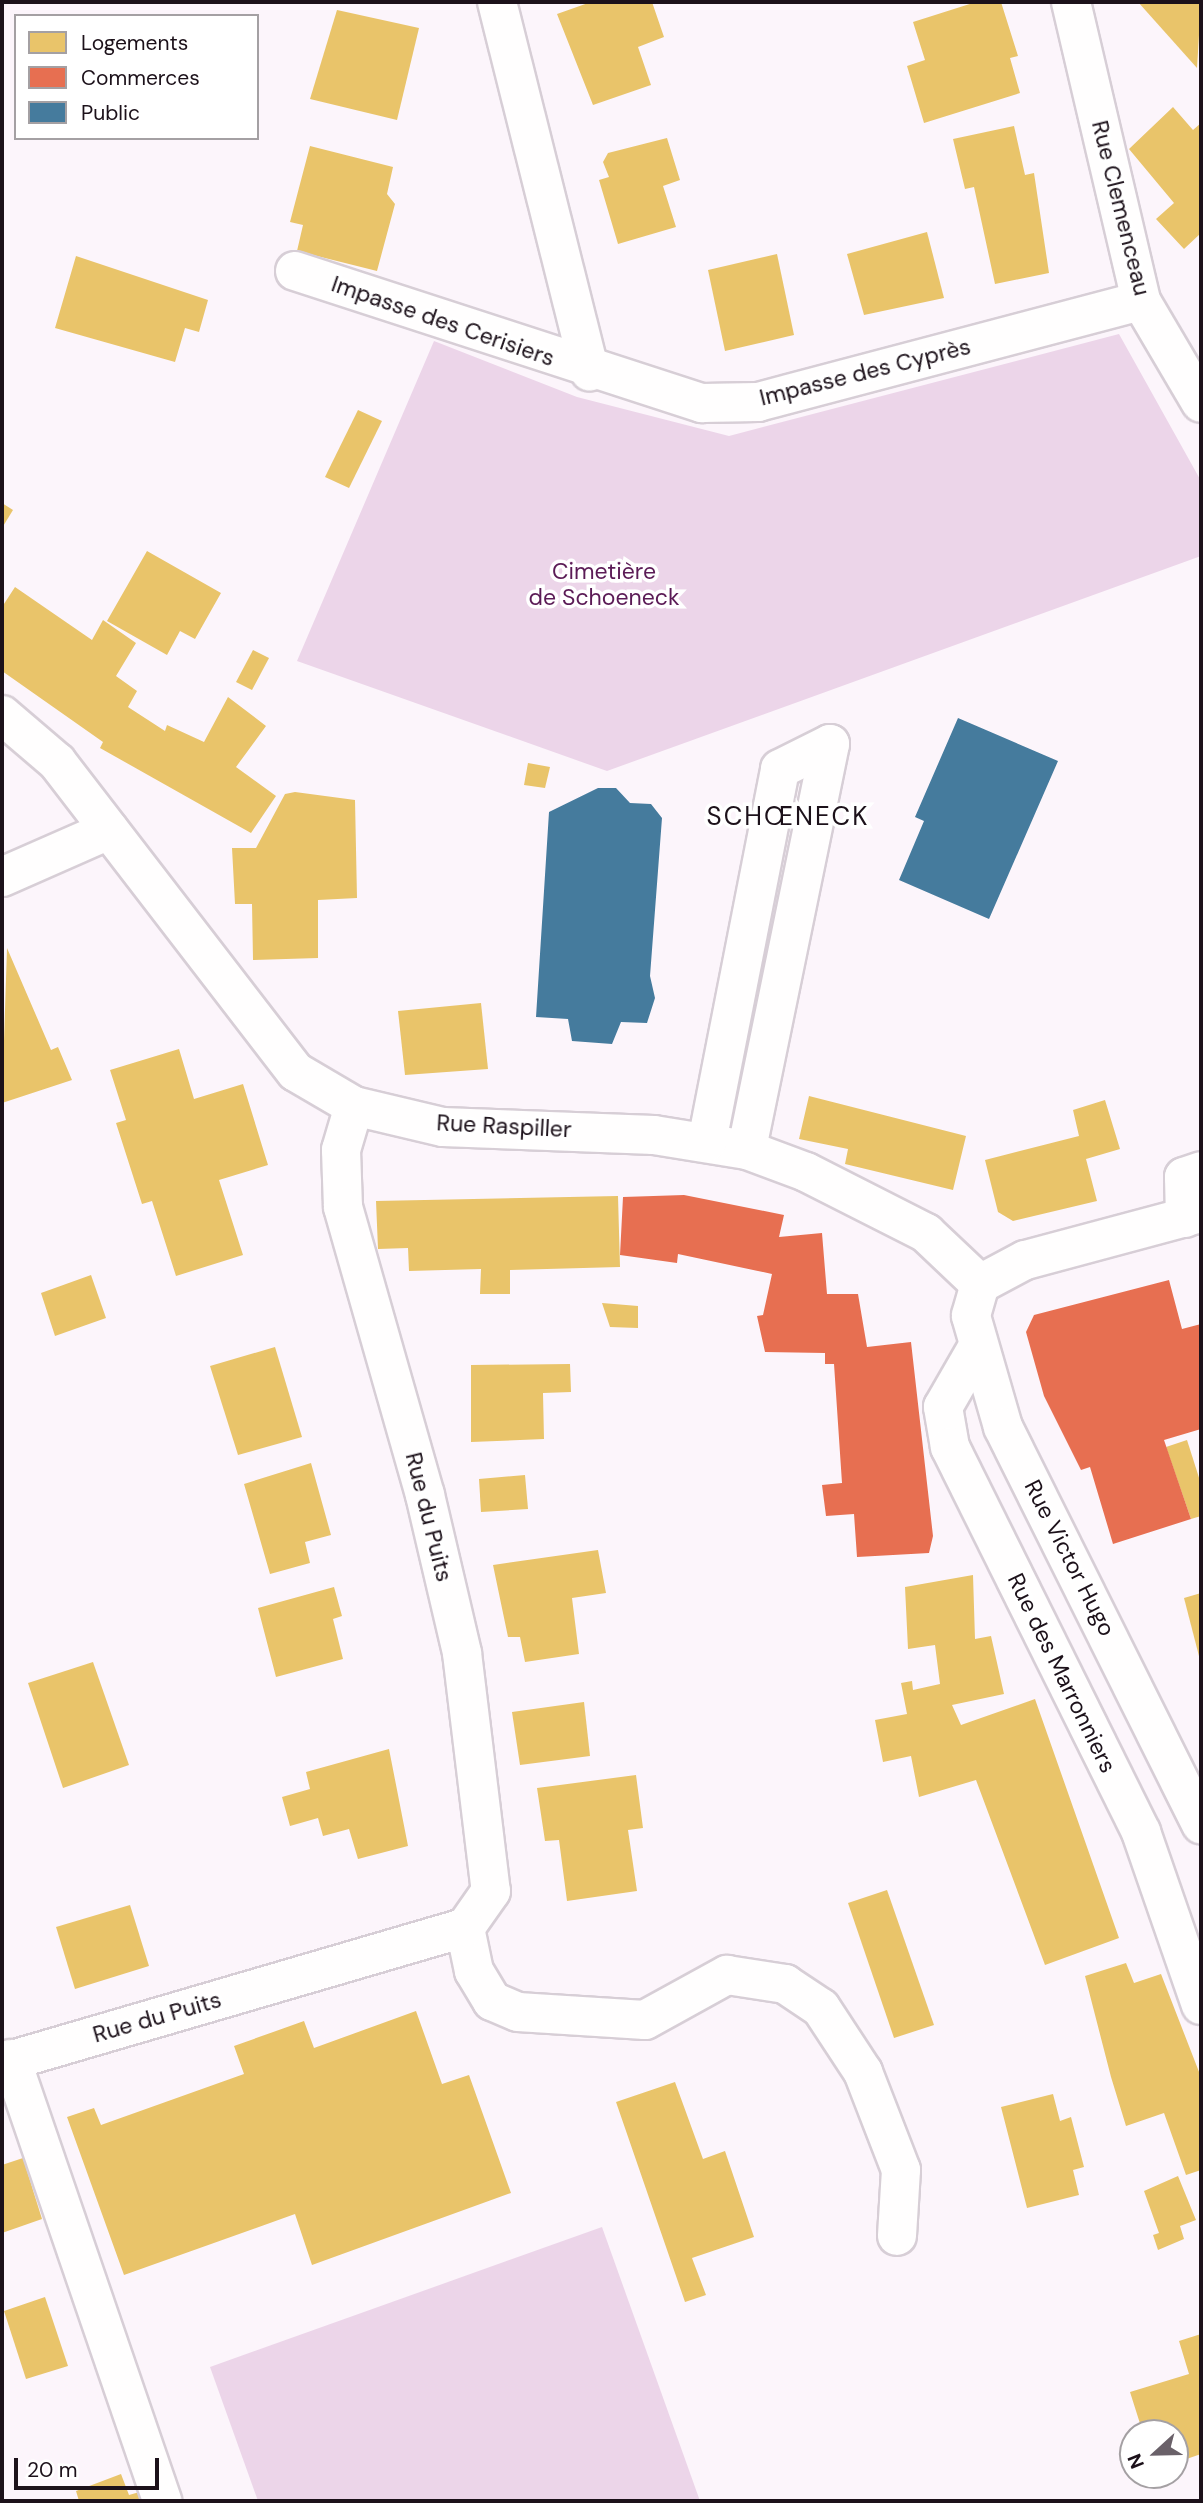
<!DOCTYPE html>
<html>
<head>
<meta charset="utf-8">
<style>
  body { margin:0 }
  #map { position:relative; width:1203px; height:2503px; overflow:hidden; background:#fcf5fb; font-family:"DM Sans",sans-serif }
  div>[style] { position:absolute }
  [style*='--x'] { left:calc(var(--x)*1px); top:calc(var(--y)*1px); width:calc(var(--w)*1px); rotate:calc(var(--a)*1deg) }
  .green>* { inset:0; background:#ecd5e9 }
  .homes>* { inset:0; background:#e9c46a }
  .shops>* { inset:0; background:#e76f51 }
  .public>* { inset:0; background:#457b9d }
  .roads { filter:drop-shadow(2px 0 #d7ced6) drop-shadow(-2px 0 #d7ced6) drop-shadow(0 2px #d7ced6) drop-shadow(0 -2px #d7ced6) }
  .minor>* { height:38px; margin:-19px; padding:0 19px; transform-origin:19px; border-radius:19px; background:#fffefe }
  .tertiary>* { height:38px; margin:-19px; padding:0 19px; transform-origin:19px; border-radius:19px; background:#fffefe }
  span { translate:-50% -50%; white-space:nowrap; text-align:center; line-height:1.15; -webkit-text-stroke:7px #fff; paint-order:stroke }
  .street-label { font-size:23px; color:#1c111a }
  .park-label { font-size:23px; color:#5b1b56 }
  .quarter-label { font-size:26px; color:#1c111a; letter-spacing:2px }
  .frame { position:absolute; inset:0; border:4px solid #1c111a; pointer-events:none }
  .legend { position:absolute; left:14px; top:14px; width:245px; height:126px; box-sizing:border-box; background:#fff; border:2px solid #a4a0a3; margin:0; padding:9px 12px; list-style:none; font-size:21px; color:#1c111a }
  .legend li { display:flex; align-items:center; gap:14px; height:35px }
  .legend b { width:35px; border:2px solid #a4a0a3 }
  .north { position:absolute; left:1119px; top:2419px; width:70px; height:70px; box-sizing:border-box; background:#fff; border:2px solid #a4a0a3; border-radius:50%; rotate:248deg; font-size:19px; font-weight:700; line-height:28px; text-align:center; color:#1c111a }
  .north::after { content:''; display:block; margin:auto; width:24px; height:32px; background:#6a6169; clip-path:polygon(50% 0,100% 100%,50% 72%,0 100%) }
  .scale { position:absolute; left:14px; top:2458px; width:145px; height:32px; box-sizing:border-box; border:4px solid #1c111a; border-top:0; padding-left:9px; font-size:21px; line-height:24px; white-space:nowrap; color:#1c111a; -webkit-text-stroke:5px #fff; paint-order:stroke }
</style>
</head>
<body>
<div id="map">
  <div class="green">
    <div style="clip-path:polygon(1119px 334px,1201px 481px,1201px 556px,607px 771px,297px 661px,434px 341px,577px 397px,729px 436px)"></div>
    <div style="clip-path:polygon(602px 2227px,700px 2501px,258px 2501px,210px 2367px)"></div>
  </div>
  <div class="homes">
    <div style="clip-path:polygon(591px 2px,652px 2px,664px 37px,638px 47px,651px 85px,593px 105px,557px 14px)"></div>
    <div style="clip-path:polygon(976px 2px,1001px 2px,1018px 56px,1010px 58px,1020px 93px,924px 123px,907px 66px,925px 60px,913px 22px)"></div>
    <div style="clip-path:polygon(1138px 2px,1201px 2px,1197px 68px)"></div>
    <div style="clip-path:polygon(337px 10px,419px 28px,397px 120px,310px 99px)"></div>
    <div style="clip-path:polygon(1173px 107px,1193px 130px,1201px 123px,1201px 233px,1184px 249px,1156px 219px,1174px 203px,1129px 149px)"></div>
    <div style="clip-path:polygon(1014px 126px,1025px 175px,1034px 173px,1049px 273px,995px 284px,974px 187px,965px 189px,953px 139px)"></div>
    <div style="clip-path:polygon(667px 138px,680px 180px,663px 186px,676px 227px,618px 244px,599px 180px,609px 177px,603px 162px,608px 153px)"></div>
    <div style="clip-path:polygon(310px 146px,393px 167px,387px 194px,395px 204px,377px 271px,297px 251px,303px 225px,290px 222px)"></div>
    <div style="clip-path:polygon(927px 232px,944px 298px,864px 315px,847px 254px)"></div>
    <div style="clip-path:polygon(777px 254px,794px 335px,725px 351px,708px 270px)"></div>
    <div style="clip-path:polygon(76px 256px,208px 300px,199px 332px,185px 328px,175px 362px,55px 328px)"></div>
    <div style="clip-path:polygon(358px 410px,382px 421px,349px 488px,325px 477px)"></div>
    <div style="clip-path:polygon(2px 503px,13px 510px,2px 528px)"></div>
    <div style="clip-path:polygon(147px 551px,221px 593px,195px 639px,180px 631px,167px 655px,107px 621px)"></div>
    <div style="clip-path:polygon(15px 587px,92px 640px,103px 620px,136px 643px,116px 676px,137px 691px,128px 707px,165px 731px,167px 725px,204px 742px,228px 697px,266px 726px,236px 767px,276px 796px,251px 833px,100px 748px,103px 742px,2px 671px,2px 607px)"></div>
    <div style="clip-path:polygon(253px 650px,269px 658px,252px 690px,236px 682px)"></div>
    <div style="clip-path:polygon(528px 763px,550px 767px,545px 788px,524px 785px)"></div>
    <div style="clip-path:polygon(295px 792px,355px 800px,357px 898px,318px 900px,318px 958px,253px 960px,252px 904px,235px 904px,232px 848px,256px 848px,285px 794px)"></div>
    <div style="clip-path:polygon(7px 948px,51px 1050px,58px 1047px,72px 1080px,2px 1103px)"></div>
    <div style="clip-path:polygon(481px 1003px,488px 1069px,405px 1075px,398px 1011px)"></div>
    <div style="clip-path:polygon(179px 1049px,194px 1099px,243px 1084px,268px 1165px,219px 1180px,243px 1255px,176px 1276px,152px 1201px,142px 1204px,116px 1123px,126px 1120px,110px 1070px)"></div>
    <div style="clip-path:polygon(809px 1096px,966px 1136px,953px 1190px,845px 1164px,848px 1149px,799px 1139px)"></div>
    <div style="clip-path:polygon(1105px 1100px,1120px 1149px,1086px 1159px,1097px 1201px,1013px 1221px,998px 1212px,985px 1160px,1079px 1136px,1073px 1110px)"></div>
    <div style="clip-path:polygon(618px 1196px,620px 1267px,510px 1270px,510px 1294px,480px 1294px,481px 1269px,409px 1271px,408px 1248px,378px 1249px,376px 1201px)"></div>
    <div style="clip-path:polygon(91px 1275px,106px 1318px,55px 1336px,41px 1293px)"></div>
    <div style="clip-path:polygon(602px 1303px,638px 1306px,638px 1328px,610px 1327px)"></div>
    <div style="clip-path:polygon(275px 1347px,302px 1437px,238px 1455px,210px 1366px)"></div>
    <div style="clip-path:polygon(570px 1364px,571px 1392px,543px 1393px,544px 1439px,471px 1442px,471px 1365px)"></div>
    <div style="clip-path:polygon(1187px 1440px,1201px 1484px,1201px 1516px,1191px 1519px,1166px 1447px)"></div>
    <div style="clip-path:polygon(311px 1463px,331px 1535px,305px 1542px,310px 1563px,270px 1574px,244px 1484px)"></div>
    <div style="clip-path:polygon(525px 1475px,528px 1509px,481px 1512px,479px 1479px)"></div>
    <div style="clip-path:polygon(598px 1550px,606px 1593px,572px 1598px,579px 1654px,525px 1662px,520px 1637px,508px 1637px,493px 1565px)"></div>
    <div style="clip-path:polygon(973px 1575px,975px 1639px,991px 1636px,1004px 1694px,952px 1705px,961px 1725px,1035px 1699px,1119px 1938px,1045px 1965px,976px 1780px,919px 1797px,911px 1756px,883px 1762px,875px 1720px,907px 1714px,901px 1683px,912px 1681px,913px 1690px,940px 1684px,935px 1645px,908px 1649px,905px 1587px)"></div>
    <div style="clip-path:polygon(334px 1587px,342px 1616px,333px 1619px,343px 1659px,276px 1677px,258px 1608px)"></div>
    <div style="clip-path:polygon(1201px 1593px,1201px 1660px,1200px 1660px,1184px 1598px)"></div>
    <div style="clip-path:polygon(93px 1662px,129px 1765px,63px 1788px,28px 1683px)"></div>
    <div style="clip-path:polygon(584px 1702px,590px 1756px,520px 1765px,512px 1712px)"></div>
    <div style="clip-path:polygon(389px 1749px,408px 1846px,358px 1859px,349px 1829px,323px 1836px,318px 1818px,290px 1826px,282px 1797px,310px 1789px,306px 1772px)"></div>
    <div style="clip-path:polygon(636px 1775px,643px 1828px,628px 1830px,637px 1891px,567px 1901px,559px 1840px,545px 1841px,537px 1788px)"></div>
    <div style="clip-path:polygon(887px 1890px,934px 2025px,894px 2038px,848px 1903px)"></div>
    <div style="clip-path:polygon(130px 1905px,149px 1966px,75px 1989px,56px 1927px)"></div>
    <div style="clip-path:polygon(1126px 1963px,1134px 1983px,1161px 1974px,1201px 2077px,1201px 2170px,1186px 2175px,1164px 2113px,1126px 2126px,1111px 2077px,1085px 1976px)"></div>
    <div style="clip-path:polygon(416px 2011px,442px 2084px,469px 2075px,511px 2193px,312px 2265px,295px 2214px,124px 2275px,67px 2117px,94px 2108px,101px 2125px,244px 2074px,234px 2046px,304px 2021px,314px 2048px)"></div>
    <div style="clip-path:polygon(675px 2082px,703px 2159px,725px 2151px,754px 2237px,692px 2258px,706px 2295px,685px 2302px,616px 2102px)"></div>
    <div style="clip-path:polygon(1053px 2094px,1060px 2121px,1071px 2117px,1084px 2167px,1073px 2170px,1079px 2195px,1027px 2208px,1001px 2107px)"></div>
    <div style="clip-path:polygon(23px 2158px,42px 2219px,2px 2233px,2px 2165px)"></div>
    <div style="clip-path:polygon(1178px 2176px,1196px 2220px,1180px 2226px,1184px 2239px,1158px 2250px,1153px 2235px,1159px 2233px,1144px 2191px)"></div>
    <div style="clip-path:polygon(45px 2297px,68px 2366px,26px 2379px,4px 2311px)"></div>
    <div style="clip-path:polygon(1201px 2334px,1201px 2454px,1175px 2463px,1175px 2433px,1143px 2433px,1130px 2392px,1189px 2374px,1179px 2341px)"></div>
    <div style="clip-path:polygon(121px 2474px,129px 2495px,143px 2491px,147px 2501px,79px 2501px,76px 2491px)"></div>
  </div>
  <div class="shops">
    <div style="clip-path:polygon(684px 1195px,784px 1215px,779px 1237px,822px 1233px,827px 1294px,858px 1294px,867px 1347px,911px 1342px,933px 1536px,929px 1553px,857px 1557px,854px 1514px,826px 1516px,822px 1485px,842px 1483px,834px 1364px,825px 1364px,825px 1353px,765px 1352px,757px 1316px,763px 1315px,772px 1274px,678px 1254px,677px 1263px,620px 1255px,623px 1197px)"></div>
    <div style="clip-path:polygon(1169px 1280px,1182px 1329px,1201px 1324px,1201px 1429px,1164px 1440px,1191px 1519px,1113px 1544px,1090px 1467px,1081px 1470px,1044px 1396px,1026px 1332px,1034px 1315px)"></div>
  </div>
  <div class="public">
    <div style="clip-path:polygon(958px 718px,1058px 761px,989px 919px,899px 880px,924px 821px,915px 817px)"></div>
    <div style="clip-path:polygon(598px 788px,616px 788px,630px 803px,651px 804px,662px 818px,650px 976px,655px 998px,647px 1023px,621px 1022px,612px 1044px,572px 1041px,568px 1019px,536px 1017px,549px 812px)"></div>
  </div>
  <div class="roads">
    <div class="minor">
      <div style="--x:497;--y:2;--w:381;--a:75.9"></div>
      <div style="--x:1071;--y:2;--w:307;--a:76.8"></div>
      <div style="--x:1141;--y:301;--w:118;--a:59.5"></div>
      <div style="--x:295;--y:271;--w:428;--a:18"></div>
      <div style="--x:702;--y:403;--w:56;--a:-1"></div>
      <div style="--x:758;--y:402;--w:396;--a:-14.8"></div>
      <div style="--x:2;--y:715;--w:72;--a:40.5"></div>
      <div style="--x:57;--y:762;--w:391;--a:52.4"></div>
      <div style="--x:296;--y:1072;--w:67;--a:30.4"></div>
      <div style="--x:354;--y:1106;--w:91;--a:13.3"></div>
      <div style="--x:443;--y:1127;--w:211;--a:2.2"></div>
      <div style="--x:654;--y:1135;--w:94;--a:9.2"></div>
      <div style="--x:747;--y:1150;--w:63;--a:20.4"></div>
      <div style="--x:806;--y:1172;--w:135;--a:26.9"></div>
      <div style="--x:926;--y:1233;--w:74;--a:43.4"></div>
      <div style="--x:2;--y:877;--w:117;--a:-23.7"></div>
      <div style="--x:354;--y:1106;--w:46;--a:106.5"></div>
      <div style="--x:341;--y:1150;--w:57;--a:88"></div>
      <div style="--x:343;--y:1207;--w:299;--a:74.1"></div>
      <div style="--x:425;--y:1495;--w:162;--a:76.8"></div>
      <div style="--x:462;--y:1653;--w:240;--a:83.1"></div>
      <div style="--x:491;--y:1891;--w:45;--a:125.1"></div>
      <div style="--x:465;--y:1928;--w:44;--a:78.2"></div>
      <div style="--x:474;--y:1971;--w:35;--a:59"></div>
      <div style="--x:492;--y:2001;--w:28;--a:23"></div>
      <div style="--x:518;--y:2012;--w:127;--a:3.6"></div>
      <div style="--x:645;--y:2020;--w:94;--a:-28.8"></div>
      <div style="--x:727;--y:1975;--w:59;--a:8.8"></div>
      <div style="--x:785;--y:1984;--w:43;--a:33.7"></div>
      <div style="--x:821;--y:2008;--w:77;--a:56.7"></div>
      <div style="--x:863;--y:2072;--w:105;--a:68.8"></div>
      <div style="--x:901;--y:2170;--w:66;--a:93.5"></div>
      <div style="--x:707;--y:1142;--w:380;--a:-78.9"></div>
      <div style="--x:780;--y:769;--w:56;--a:-26.6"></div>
      <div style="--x:830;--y:744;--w:414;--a:101.6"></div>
      <div style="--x:1185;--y:1218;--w:41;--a:-91.4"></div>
      <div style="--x:1184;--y:1177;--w:18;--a:-19"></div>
      <div style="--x:977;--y:1348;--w:68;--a:120"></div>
      <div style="--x:943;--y:1407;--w:41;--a:80.1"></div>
      <div style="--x:950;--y:1447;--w:430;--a:63.6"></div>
      <div style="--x:1141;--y:1832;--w:183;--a:70.9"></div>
      <div style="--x:11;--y:2059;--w:467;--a:71.1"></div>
      <div style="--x:2;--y:2063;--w:482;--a:-16.3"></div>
    </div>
    <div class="tertiary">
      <div style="--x:1201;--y:1213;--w:182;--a:165"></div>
      <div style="--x:1025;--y:1260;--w:51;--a:151.9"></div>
      <div style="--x:980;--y:1284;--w:33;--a:106"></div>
      <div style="--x:971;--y:1316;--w:116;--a:73.9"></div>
      <div style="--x:1003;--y:1427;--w:444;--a:63.5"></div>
    </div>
  </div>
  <div class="street-label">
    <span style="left:1121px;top:208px;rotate:76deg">Rue Clemenceau</span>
    <span style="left:443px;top:321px;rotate:19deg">Impasse des Cerisiers</span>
    <span style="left:865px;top:372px;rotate:-14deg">Impasse des Cyprès</span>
    <span style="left:504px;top:1126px;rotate:3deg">Rue Raspiller</span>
    <span style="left:429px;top:1517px;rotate:76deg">Rue du Puits</span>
    <span style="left:1070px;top:1558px;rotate:63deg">Rue Victor Hugo</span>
    <span style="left:1062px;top:1673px;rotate:64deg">Rue des Marronniers</span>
    <span style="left:157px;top:2017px;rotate:-16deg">Rue du Puits</span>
  </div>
  <div class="park-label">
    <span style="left:604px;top:584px">Cimetière<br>de Schoeneck</span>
  </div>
  <div class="quarter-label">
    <span style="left:788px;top:817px">SCHŒNECK</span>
  </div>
  <div class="frame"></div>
  <ul class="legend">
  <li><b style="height:19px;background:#e9c46a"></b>Logements</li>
  <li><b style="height:19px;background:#e76f51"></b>Commerces</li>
  <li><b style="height:19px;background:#457b9d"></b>Public</li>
  </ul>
  <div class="north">N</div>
  <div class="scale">20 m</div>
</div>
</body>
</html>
